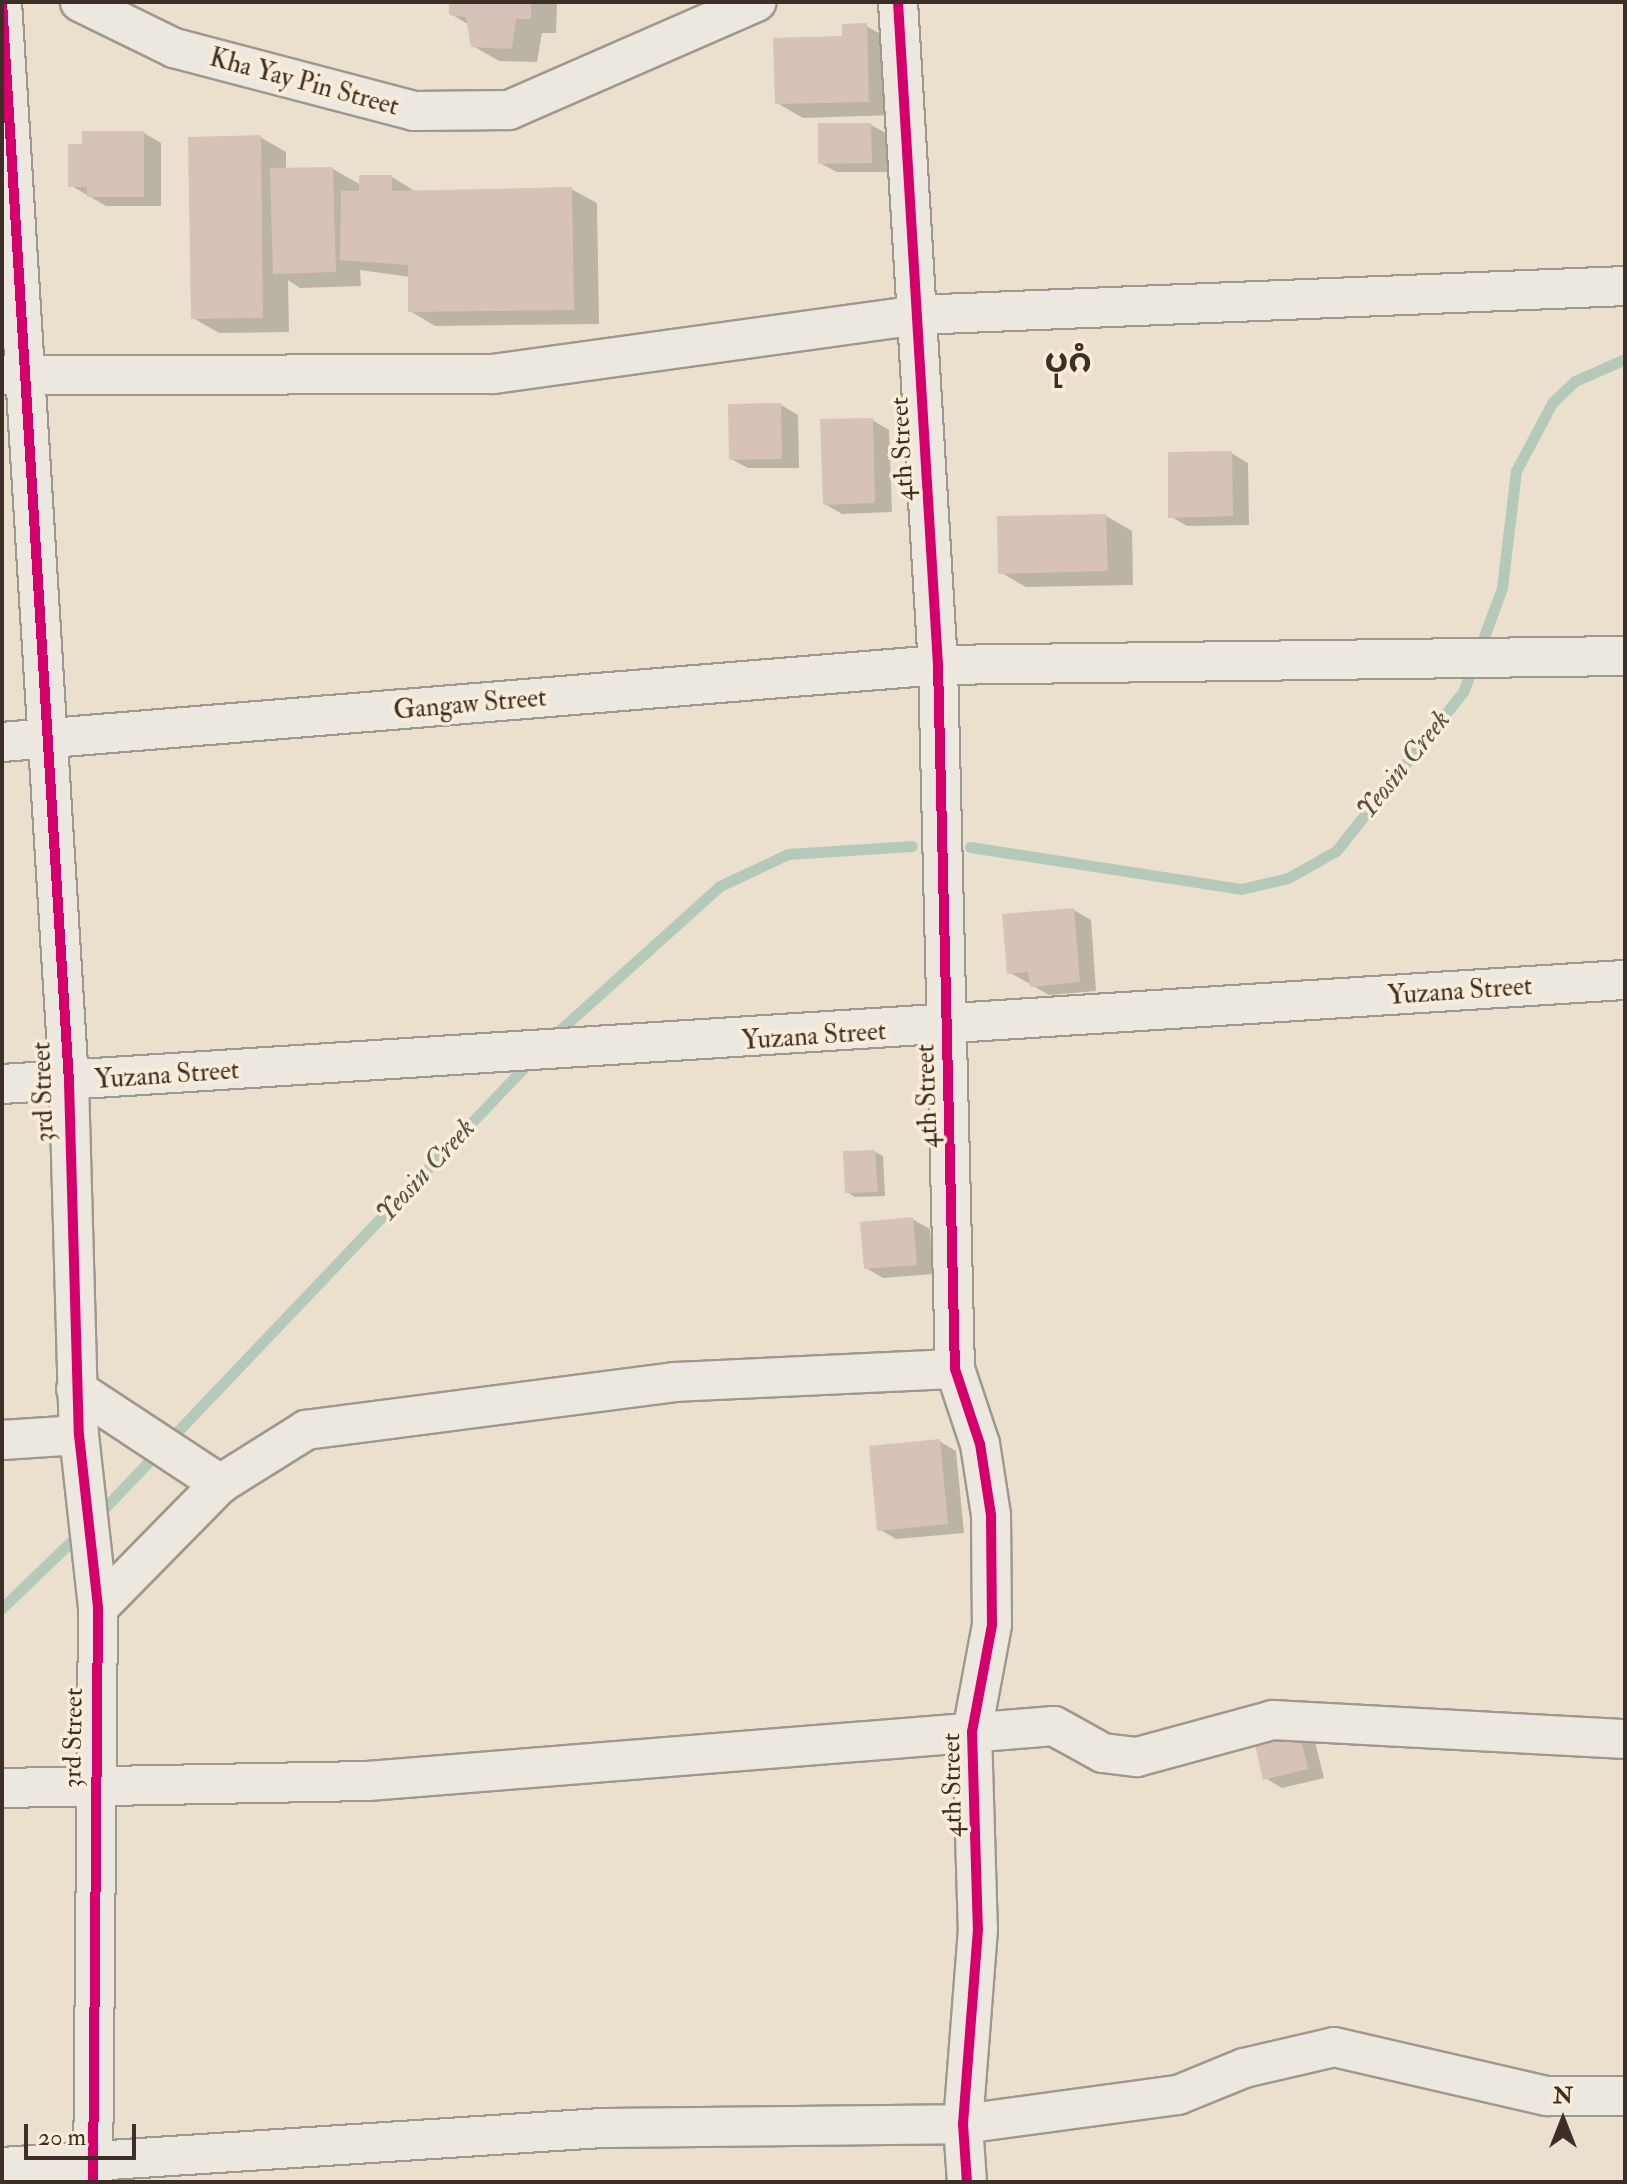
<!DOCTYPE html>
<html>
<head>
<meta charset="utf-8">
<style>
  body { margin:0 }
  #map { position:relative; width:1627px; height:2184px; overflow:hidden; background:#eae0cd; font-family:"IM FELL Double Pica","Noto Sans Myanmar",serif }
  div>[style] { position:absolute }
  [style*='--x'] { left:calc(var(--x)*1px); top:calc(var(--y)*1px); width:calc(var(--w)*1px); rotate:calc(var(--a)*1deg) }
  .shadow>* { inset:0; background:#0003 }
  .stream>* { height:11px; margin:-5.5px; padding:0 5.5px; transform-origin:5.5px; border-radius:5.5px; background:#b4c9ba }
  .building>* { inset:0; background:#d6c2b7 }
  .roads { filter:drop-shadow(2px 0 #9f988d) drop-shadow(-2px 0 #9f988d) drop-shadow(0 2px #9f988d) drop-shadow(0 -2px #9f988d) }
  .minor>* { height:38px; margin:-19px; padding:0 19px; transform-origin:19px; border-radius:19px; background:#ede8df }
  .cycleway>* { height:10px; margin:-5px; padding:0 5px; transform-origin:5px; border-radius:5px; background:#d6006c }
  span { translate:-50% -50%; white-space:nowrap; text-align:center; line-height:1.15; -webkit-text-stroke:7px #f9edd7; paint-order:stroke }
  .street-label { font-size:26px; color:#3e2e28 }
  .water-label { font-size:28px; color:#56524a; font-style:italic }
  .district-label { font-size:34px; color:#3e2e28; font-weight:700 }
  .frame { position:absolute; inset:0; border:4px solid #3e2e28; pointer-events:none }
  .north { position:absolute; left:1523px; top:2080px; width:80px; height:80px; -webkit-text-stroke:6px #f9edd7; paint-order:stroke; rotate:0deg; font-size:22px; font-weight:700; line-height:32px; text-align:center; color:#3e2e28 }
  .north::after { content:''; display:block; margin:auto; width:28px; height:36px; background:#3e2e28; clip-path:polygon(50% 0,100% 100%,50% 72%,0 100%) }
  .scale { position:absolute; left:24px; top:2124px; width:112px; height:36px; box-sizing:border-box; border:4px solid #3e2e28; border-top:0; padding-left:10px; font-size:24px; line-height:28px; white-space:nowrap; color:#3e2e28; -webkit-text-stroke:6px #f9edd7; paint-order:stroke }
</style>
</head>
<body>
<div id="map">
  <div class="shadow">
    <div style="clip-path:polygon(451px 2px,557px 2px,556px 33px,542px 33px,537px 62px,499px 61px,473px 46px,469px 25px,451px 14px)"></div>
    <div style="clip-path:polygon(866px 26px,892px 40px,894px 115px,803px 118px,777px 103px)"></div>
    <div style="clip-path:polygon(871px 125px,888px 134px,888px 172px,837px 172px,820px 163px)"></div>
    <div style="clip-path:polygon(144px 133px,161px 143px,161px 206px,106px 206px,70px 185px)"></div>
    <div style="clip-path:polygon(260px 137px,286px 152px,286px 170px,333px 169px,361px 185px,392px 177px,418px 193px,571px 189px,597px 203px,599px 324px,435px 326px,410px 311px,410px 277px,360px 270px,361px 286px,300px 288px,288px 280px,289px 332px,219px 333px,193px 318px)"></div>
    <div style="clip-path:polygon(781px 405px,798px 415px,799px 468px,748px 468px,731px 459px)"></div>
    <div style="clip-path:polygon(872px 420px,889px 430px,892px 512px,842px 514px,825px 504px)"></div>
    <div style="clip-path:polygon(1231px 453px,1248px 463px,1249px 525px,1187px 526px,1170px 516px)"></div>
    <div style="clip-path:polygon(1106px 516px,1132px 531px,1133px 585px,1026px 587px,1000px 572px)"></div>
    <div style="clip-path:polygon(1074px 910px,1091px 920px,1096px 991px,1049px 995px,1009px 972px)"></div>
    <div style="clip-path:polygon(875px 1152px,883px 1156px,885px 1196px,855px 1197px,847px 1192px)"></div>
    <div style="clip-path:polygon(912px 1219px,930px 1229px,933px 1274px,883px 1278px,866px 1268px)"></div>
    <div style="clip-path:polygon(939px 1441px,956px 1451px,964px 1533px,896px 1539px,879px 1529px)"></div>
    <div style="clip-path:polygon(1298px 1732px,1315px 1742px,1324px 1778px,1282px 1788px,1265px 1778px)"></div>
  </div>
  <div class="stream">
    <div style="--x:1479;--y:650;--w:66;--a:-69.6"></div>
    <div style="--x:1502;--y:588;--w:118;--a:-83.2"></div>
    <div style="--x:1516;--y:471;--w:77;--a:-62.1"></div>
    <div style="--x:1552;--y:403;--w:32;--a:-44"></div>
    <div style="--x:1575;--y:381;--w:55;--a:-23.7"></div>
    <div style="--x:970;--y:847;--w:274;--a:8.8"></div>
    <div style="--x:1241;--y:889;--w:48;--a:-13.2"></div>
    <div style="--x:1288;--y:878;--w:55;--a:-29.4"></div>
    <div style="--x:1336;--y:851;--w:203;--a:-51.4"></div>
    <div style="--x:1463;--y:692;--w:28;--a:-69"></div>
    <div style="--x:551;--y:1038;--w:227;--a:-42"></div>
    <div style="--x:720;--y:886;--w:75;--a:-25.2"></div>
    <div style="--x:788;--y:854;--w:124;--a:-3.7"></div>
    <div style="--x:96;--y:1517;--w:631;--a:-46.41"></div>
    <div style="--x:2;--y:1608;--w:110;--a:-43.9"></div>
  </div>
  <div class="building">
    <div style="clip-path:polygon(449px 2px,531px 2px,531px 19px,516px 19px,512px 49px,471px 47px,466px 17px,449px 15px)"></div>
    <div style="clip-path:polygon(867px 23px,869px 102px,775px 104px,773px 38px,842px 36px,842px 24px)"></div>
    <div style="clip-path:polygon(818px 123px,871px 123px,872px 163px,818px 164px)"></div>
    <div style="clip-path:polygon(82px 131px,144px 131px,144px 197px,87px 197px,87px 187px,68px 187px,68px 144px,82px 144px)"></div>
    <div style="clip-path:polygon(261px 135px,263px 318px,191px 319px,188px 137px)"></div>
    <div style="clip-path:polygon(333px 167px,336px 272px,273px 274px,270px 168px)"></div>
    <div style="clip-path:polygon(359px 175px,392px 175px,392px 191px,572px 187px,574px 310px,408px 312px,408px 265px,340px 260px,341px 191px,359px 191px)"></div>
    <div style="clip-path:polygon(781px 403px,782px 459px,729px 460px,728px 404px)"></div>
    <div style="clip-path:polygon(873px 418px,875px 503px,823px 505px,820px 419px)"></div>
    <div style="clip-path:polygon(1232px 451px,1233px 516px,1168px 518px,1168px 452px)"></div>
    <div style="clip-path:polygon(1106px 514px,1108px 571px,998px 574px,997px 516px)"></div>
    <div style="clip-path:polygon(1074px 908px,1080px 982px,1030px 987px,1028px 972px,1007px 974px,1002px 914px)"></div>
    <div style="clip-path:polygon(875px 1150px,878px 1192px,845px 1193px,843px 1151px)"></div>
    <div style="clip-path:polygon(913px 1217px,917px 1265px,864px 1269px,860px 1222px)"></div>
    <div style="clip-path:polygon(940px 1439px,948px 1524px,877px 1531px,869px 1446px)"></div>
    <div style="clip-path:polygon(1299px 1730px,1308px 1769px,1263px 1780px,1254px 1740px)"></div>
  </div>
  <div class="roads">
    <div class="minor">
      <div style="--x:2;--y:2;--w:1083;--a:86.45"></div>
      <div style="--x:69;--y:1083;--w:352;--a:88.4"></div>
      <div style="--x:79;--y:1435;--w:174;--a:83.7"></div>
      <div style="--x:98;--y:1608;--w:574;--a:90.5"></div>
      <div style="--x:80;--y:2;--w:105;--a:26.1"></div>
      <div style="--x:174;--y:48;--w:248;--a:14.7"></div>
      <div style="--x:414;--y:111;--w:95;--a:-0.6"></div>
      <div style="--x:509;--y:110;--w:270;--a:-23.6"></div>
      <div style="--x:898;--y:2;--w:664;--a:86.55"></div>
      <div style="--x:938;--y:665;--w:704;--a:88.62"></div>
      <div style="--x:955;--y:1369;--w:79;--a:71.6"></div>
      <div style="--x:980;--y:1444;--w:72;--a:81.2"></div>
      <div style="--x:991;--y:1515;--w:110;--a:89.5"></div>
      <div style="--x:992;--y:1625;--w:109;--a:100.6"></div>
      <div style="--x:972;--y:1732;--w:197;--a:88.3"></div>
      <div style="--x:978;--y:1929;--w:196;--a:94.4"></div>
      <div style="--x:963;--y:2124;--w:58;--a:86.1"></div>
      <div style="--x:2;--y:375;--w:491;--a:-0.1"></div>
      <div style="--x:493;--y:374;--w:427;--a:-7.9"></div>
      <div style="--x:916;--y:315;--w:710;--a:-2.34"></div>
      <div style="--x:2;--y:742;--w:939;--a:-4.7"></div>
      <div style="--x:938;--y:665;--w:687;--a:-0.75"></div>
      <div style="--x:2;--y:1084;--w:1626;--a:-3.67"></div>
      <div style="--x:76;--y:1389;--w:173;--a:33.4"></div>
      <div style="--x:2;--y:1440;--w:77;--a:-3.7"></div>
      <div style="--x:98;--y:1608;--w:174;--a:-45.5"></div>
      <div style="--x:220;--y:1484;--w:102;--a:-32.1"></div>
      <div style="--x:306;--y:1430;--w:372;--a:-7.4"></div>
      <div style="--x:675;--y:1382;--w:280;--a:-2.7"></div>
      <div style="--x:2;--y:1788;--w:366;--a:-1.1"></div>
      <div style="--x:368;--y:1781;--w:688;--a:-4.58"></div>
      <div style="--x:1054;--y:1726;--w:56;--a:28.9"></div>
      <div style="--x:1103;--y:1753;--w:34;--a:7"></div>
      <div style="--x:1137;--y:1757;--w:141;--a:-15.2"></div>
      <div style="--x:1273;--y:1720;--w:353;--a:3.1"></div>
      <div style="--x:2;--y:2167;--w:601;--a:-3.72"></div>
      <div style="--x:602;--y:2128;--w:361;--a:-0.6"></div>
      <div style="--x:963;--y:2124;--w:217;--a:-7.7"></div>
      <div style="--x:1178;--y:2095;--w:71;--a:-22.2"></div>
      <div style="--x:1244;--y:2068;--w:92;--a:-13.1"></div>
      <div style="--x:1334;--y:2047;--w:219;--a:13"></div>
      <div style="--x:1547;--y:2096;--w:78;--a:0"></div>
    </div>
  </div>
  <div class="cycleway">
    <div style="--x:2;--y:2;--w:1083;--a:86.45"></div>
    <div style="--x:69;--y:1083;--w:352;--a:88.4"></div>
    <div style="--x:79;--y:1435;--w:174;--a:83.7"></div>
    <div style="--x:98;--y:1608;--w:574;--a:90.5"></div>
    <div style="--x:898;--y:2;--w:664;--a:86.55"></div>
    <div style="--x:938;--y:665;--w:704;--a:88.62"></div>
    <div style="--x:955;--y:1369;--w:79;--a:71.6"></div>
    <div style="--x:980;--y:1444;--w:72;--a:81.2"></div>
    <div style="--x:991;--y:1515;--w:110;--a:89.5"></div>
    <div style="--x:992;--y:1625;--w:109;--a:100.6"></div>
    <div style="--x:972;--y:1732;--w:197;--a:88.3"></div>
    <div style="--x:978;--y:1929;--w:196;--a:94.4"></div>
    <div style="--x:963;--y:2124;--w:58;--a:86.1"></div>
  </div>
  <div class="street-label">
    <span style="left:304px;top:83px;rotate:15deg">Kha Yay Pin Street</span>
    <span style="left:903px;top:449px;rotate:-93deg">4th Street</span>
    <span style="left:470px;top:705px;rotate:-5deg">Gangaw Street</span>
    <span style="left:1460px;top:992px;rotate:-4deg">Yuzana Street</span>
    <span style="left:814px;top:1037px;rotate:-4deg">Yuzana Street</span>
    <span style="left:167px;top:1076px;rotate:-4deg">Yuzana Street</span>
    <span style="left:44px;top:1092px;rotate:-92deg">3rd Street</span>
    <span style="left:928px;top:1096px;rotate:-92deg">4th Street</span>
    <span style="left:74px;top:1738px;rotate:-89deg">3rd Street</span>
    <span style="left:953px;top:1785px;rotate:-91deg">4th Street</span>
  </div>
  <div class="water-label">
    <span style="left:1404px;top:765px;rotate:-51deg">Yeosin Creek</span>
    <span style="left:426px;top:1171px;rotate:-47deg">Yeosin Creek</span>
  </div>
  <div class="district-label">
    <span style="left:1068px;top:362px">ပုဂံ</span>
  </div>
  <div class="frame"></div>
  <div class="north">N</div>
  <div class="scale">20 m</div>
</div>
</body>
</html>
